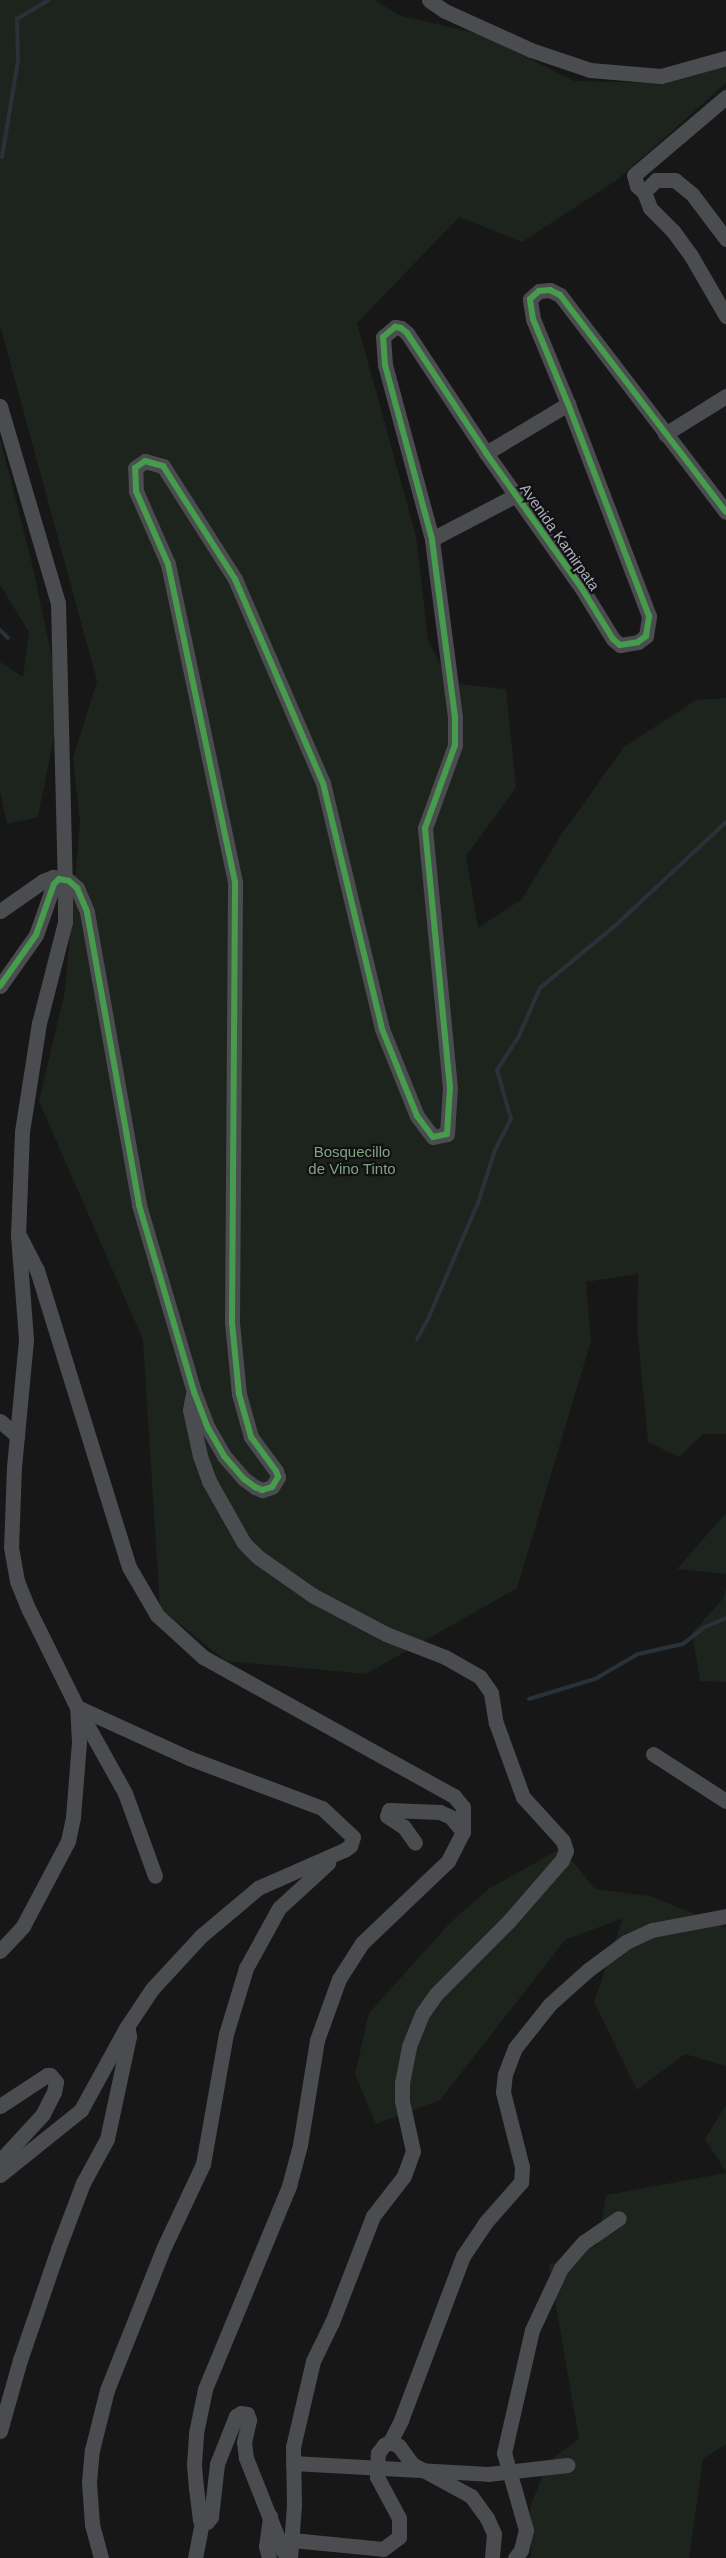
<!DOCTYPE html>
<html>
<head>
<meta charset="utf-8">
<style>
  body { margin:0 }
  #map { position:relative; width:726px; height:2558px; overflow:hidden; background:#171717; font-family:Arial,sans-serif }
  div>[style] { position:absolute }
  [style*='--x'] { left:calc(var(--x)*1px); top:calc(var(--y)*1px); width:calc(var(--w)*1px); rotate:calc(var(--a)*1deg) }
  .green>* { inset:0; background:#1d241e }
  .stream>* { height:4px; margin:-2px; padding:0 2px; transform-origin:2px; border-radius:2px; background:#2a3239 }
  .minor>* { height:15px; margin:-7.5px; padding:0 7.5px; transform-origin:7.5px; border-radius:7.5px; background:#4b4c50 }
  .cycleway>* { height:6px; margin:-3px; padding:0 3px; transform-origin:3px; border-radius:3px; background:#469c4c }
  span { translate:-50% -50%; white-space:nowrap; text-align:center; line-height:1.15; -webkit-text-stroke:4.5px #111113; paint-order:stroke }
  .street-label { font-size:15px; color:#a8adb8 }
  .park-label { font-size:15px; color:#7fa381 }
</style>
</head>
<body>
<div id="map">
  <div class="green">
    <div style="clip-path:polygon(0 0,374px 0,401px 16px,480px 34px,574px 81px,658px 83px,726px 61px,726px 83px,617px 180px,522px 242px,459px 217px,357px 323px,416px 536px,428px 639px,449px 683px,506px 689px,516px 788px,466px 856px,478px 928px,522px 899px,559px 838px,624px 747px,696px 700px,726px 698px,726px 1434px,703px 1434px,679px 1457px,648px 1442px,637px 1326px,638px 1274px,586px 1282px,591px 1341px,517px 1588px,366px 1674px,226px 1661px,160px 1608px,143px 1340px,39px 1101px,65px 991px,80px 823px,73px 758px,97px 681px,0 325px)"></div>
    <div style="clip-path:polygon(0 438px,33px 568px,61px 701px,38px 817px,7px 824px,0 791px,0 662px,23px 677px,29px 632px,0 585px)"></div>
    <div style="clip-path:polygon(726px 1513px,726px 1574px,677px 1569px)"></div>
    <div style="clip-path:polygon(726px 1588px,726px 1682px,700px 1681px,692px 1633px,723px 1599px)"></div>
    <div style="clip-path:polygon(562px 1848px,595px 1889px,650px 1896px,726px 1927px,726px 2066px,685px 2054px,637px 2090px,594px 2002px,623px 1918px,565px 1940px,440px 2100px,376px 2124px,355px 2074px,369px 2013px,450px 1923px,490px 1888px)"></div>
    <div style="clip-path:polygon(726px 2105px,726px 2172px,705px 2139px)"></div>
    <div style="clip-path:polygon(726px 2173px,726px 2444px,703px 2459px,689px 2558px,531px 2558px,530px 2507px,548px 2462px,579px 2439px,549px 2265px,597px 2245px,606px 2195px)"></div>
  </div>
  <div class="stream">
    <div style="--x:2;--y:157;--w:98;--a:-80.6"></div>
    <div style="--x:18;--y:60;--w:41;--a:-91.4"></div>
    <div style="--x:17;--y:19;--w:37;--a:-31"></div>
    <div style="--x:0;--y:630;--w:11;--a:45"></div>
    <div style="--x:417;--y:1339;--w:23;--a:-61"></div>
    <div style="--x:428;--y:1319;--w:126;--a:-66.7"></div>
    <div style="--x:478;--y:1203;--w:56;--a:-72.2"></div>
    <div style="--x:495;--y:1150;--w:35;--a:-63"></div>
    <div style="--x:511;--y:1119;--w:51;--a:-105.9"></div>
    <div style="--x:497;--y:1070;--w:38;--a:-57"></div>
    <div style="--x:518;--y:1038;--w:55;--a:-66.3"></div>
    <div style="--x:540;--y:988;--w:100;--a:-39.7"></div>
    <div style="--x:617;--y:924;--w:149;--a:-43.1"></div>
    <div style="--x:529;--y:1699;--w:69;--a:-16.9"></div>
    <div style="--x:595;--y:1679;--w:50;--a:-30.2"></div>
    <div style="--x:638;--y:1654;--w:46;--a:-12.5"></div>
    <div style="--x:683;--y:1644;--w:28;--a:-38"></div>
    <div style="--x:705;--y:1627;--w:23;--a:-23"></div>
  </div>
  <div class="minor">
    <div style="--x:429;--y:0;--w:19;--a:35"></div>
    <div style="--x:445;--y:11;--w:94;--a:24.4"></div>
    <div style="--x:531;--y:50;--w:62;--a:18.7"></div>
    <div style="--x:590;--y:70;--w:71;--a:4.8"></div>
    <div style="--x:661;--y:76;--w:67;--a:-15.5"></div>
    <div style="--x:644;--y:192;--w:9;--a:-139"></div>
    <div style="--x:637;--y:186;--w:11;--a:-105"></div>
    <div style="--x:634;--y:175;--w:121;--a:-40.3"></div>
    <div style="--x:726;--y:239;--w:56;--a:-127.1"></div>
    <div style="--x:692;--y:194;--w:22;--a:-141"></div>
    <div style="--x:675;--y:180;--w:19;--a:180"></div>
    <div style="--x:656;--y:180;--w:17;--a:135"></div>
    <div style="--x:644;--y:192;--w:17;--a:69"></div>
    <div style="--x:650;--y:208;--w:33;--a:45"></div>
    <div style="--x:673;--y:231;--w:29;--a:54"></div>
    <div style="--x:690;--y:254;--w:72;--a:59.9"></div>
    <div style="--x:0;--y:406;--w:205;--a:73.6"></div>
    <div style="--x:58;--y:603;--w:297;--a:88.6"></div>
    <div style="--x:65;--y:900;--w:22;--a:90"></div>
    <div style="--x:65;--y:922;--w:104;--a:104.4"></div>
    <div style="--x:39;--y:1023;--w:110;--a:98.9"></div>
    <div style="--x:22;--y:1132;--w:103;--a:92.2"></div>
    <div style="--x:18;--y:1235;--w:105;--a:85.6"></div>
    <div style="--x:26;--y:1340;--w:128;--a:95.4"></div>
    <div style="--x:14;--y:1467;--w:80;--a:92.1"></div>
    <div style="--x:11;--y:1547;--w:35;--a:80"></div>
    <div style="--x:17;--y:1581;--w:31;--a:68"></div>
    <div style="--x:29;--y:1610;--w:108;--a:63.7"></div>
    <div style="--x:77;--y:1707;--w:98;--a:60.8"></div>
    <div style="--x:125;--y:1793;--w:88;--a:70.1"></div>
    <div style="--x:665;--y:434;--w:72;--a:-31.9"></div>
    <div style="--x:486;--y:453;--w:96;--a:-30.9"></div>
    <div style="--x:432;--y:539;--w:95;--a:-27.6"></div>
    <div style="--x:0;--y:911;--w:52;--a:-34.9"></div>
    <div style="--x:43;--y:881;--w:11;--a:-22"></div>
    <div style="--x:53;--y:877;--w:6;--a:18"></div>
    <div style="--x:0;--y:986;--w:62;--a:-54.8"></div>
    <div style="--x:36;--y:935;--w:54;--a:-70.6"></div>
    <div style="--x:54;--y:884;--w:7;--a:-45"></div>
    <div style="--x:59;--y:879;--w:10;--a:11"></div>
    <div style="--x:69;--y:881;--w:11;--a:41"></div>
    <div style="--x:77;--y:888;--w:26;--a:67"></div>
    <div style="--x:87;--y:912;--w:298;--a:79.9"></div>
    <div style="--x:139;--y:1205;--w:195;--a:73.6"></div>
    <div style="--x:194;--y:1392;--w:39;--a:69"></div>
    <div style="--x:208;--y:1428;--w:32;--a:60"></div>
    <div style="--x:224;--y:1456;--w:30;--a:49"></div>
    <div style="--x:244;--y:1479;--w:14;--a:36"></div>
    <div style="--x:255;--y:1487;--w:8;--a:23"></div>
    <div style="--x:262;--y:1490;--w:10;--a:-17"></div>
    <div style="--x:272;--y:1487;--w:12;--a:-59"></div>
    <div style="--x:278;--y:1477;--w:6;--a:-108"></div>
    <div style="--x:276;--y:1471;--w:42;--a:-126.3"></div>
    <div style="--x:251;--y:1437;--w:45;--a:-105.6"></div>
    <div style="--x:239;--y:1394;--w:72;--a:-95.6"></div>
    <div style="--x:232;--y:1322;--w:440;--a:-89.6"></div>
    <div style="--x:235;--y:882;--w:325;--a:-101.9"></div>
    <div style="--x:168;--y:564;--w:80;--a:-113.7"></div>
    <div style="--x:136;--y:491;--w:23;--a:-92"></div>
    <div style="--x:135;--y:468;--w:12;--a:-35"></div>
    <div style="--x:145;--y:461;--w:19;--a:16"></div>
    <div style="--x:163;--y:466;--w:134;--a:57.5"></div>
    <div style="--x:235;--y:579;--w:222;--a:66.7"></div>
    <div style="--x:323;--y:783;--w:253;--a:76.5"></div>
    <div style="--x:382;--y:1029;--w:94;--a:68.1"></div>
    <div style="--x:417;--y:1116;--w:26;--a:53"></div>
    <div style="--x:433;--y:1137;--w:14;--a:-12"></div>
    <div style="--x:447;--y:1134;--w:46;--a:-86.3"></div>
    <div style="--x:450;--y:1088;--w:261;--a:-95.5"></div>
    <div style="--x:425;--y:828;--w:88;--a:-70.1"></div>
    <div style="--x:455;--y:745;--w:28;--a:-90"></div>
    <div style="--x:455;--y:717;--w:179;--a:-97.4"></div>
    <div style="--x:432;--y:539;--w:180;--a:-105.1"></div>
    <div style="--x:385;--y:365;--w:28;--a:-94"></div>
    <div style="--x:383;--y:337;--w:16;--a:-40"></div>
    <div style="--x:395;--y:327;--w:6;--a:9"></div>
    <div style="--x:401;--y:328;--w:8;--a:40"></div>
    <div style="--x:407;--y:333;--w:144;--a:56.6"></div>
    <div style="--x:486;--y:453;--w:164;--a:54.7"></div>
    <div style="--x:581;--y:587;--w:61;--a:58.4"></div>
    <div style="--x:613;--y:639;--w:9;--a:41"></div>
    <div style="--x:620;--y:645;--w:18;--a:-9"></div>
    <div style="--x:638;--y:642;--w:10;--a:-37"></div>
    <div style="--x:646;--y:636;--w:20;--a:-81"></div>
    <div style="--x:649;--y:616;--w:227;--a:-110.9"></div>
    <div style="--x:568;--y:404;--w:92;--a:-112.4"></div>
    <div style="--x:533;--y:319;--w:20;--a:-99"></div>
    <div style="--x:530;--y:299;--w:12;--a:-42"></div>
    <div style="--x:539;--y:291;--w:11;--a:-5"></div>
    <div style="--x:550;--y:290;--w:11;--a:27"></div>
    <div style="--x:560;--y:295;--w:273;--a:52.6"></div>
    <div style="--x:20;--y:1237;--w:37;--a:63"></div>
    <div style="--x:37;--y:1270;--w:311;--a:72.8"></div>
    <div style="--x:129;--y:1567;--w:56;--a:59.7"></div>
    <div style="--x:157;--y:1615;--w:62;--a:42.4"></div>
    <div style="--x:203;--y:1657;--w:287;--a:29"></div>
    <div style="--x:454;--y:1796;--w:14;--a:51"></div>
    <div style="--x:463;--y:1807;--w:25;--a:90"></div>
    <div style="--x:193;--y:1394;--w:16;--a:101"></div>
    <div style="--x:190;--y:1410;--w:47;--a:77.7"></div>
    <div style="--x:200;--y:1456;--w:27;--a:70"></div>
    <div style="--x:209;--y:1481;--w:71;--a:60.6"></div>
    <div style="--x:244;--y:1543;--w:20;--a:45"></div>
    <div style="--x:258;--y:1557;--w:66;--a:35.1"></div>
    <div style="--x:312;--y:1595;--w:84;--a:27.8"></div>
    <div style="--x:386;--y:1634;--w:63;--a:21.3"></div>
    <div style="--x:445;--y:1657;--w:40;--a:29.7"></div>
    <div style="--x:480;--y:1677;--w:19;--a:55"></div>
    <div style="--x:491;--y:1693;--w:30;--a:81"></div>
    <div style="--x:496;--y:1723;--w:79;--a:70"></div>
    <div style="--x:523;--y:1797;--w:59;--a:47.7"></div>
    <div style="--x:563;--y:1841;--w:10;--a:73"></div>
    <div style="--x:566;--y:1851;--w:10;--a:114"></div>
    <div style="--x:562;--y:1860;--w:81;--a:131"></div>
    <div style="--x:509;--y:1921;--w:103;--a:135"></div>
    <div style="--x:436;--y:1994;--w:24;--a:125"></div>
    <div style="--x:422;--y:2014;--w:35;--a:112"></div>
    <div style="--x:409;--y:2047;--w:37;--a:101"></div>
    <div style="--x:402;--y:2083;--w:18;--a:90"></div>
    <div style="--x:402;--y:2101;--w:51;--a:77.6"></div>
    <div style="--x:413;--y:2151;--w:27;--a:110"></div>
    <div style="--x:404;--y:2176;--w:51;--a:127.8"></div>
    <div style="--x:373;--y:2216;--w:114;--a:111.1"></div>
    <div style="--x:332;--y:2322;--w:43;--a:116"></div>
    <div style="--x:313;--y:2361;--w:88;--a:103.1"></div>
    <div style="--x:293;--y:2447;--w:58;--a:89"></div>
    <div style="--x:294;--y:2505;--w:53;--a:94.3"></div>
    <div style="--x:0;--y:1421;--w:23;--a:41"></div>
    <div style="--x:653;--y:1754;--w:87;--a:32.8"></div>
    <div style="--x:0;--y:1951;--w:34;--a:-47"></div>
    <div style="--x:23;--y:1926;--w:96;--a:-62.1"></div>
    <div style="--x:68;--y:1841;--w:25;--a:-78"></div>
    <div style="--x:73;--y:1817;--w:75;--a:-85.4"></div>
    <div style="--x:79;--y:1742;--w:35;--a:-93"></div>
    <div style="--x:77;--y:1707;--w:123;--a:24.5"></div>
    <div style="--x:189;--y:1758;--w:142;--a:20.6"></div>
    <div style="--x:322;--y:1808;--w:42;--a:43.1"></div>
    <div style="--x:353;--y:1837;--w:9;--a:108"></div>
    <div style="--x:350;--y:1846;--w:7;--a:146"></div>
    <div style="--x:344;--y:1850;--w:94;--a:156.2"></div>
    <div style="--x:258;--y:1888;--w:75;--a:139.9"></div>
    <div style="--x:201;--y:1936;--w:72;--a:132.8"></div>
    <div style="--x:152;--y:1989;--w:47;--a:123.7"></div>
    <div style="--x:126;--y:2028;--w:94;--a:118.8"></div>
    <div style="--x:81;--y:2110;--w:104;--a:141.3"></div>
    <div style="--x:0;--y:2106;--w:56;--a:-33.4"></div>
    <div style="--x:47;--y:2075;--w:3;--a:0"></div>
    <div style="--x:50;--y:2075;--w:9;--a:49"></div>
    <div style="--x:56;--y:2082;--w:10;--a:101"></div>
    <div style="--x:54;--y:2092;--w:25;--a:117"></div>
    <div style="--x:43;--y:2114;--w:64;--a:132.5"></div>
    <div style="--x:0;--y:2431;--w:74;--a:-74.3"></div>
    <div style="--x:20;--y:2360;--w:117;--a:-71.1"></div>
    <div style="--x:58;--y:2249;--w:71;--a:-69.3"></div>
    <div style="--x:83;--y:2183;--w:50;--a:-61.4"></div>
    <div style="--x:107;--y:2139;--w:105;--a:-77.9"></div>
    <div style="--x:129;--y:2036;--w:6;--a:-99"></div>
    <div style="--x:390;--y:2442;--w:10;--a:24"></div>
    <div style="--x:399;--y:2446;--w:22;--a:54"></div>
    <div style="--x:412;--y:2464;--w:67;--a:28.5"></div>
    <div style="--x:471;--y:2496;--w:27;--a:54"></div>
    <div style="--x:487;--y:2518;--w:17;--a:66"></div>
    <div style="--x:494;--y:2534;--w:24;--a:95"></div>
    <div style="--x:293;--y:2463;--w:195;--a:3.2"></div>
    <div style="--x:488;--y:2474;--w:80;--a:-6.5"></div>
    <div style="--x:292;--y:2540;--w:91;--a:5.6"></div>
    <div style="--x:383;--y:2549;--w:20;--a:-37"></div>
    <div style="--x:399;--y:2537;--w:19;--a:-90"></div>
    <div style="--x:399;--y:2518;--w:47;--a:-118.2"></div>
    <div style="--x:377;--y:2477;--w:24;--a:-88"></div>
    <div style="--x:378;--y:2453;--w:10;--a:-53"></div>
    <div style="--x:384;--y:2445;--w:7;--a:-27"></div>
    <div style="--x:390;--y:2442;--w:25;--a:-63"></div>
    <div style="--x:401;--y:2420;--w:175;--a:-69.3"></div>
    <div style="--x:463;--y:2256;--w:40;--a:-56"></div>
    <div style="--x:485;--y:2223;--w:55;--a:-48.7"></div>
    <div style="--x:521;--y:2182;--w:15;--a:-86"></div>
    <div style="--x:522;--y:2167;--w:77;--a:-104.2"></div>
    <div style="--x:503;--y:2092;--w:18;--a:-84"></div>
    <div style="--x:505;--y:2074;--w:28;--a:-69"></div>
    <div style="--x:515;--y:2048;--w:56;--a:-51.5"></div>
    <div style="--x:550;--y:2004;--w:51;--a:-41.8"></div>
    <div style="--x:588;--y:1970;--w:47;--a:-36.4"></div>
    <div style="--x:626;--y:1942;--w:29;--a:-25"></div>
    <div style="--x:652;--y:1930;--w:75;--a:-10.7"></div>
    <div style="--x:101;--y:2558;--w:35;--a:-105"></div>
    <div style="--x:92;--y:2524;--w:42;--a:-94.1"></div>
    <div style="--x:89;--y:2482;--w:32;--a:-85"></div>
    <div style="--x:92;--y:2450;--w:62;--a:-76"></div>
    <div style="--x:107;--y:2390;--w:154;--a:-68.3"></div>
    <div style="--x:164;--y:2247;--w:92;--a:-64.8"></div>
    <div style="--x:203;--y:2164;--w:132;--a:-80"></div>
    <div style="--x:226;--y:2034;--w:69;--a:-73.1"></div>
    <div style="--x:246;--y:1968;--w:68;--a:-61.2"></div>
    <div style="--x:279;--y:1908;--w:67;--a:-42.6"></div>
    <div style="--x:195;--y:2558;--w:37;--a:-79"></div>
    <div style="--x:269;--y:2558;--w:12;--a:-104"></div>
    <div style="--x:266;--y:2546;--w:30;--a:-82"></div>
    <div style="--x:289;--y:2558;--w:9;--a:-131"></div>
    <div style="--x:283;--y:2551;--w:100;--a:-111.7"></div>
    <div style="--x:246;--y:2458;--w:16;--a:-97"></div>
    <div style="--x:244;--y:2442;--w:23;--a:-77"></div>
    <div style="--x:249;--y:2420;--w:6;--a:-108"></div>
    <div style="--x:247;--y:2414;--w:6;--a:-171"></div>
    <div style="--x:241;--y:2413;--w:6;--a:149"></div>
    <div style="--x:236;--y:2416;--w:52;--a:111.6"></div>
    <div style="--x:217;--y:2464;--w:53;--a:96.5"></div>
    <div style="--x:211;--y:2517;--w:6;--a:129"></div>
    <div style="--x:207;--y:2522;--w:7;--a:-164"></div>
    <div style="--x:200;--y:2520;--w:32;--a:-97"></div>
    <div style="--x:196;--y:2488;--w:24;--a:-95"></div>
    <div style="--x:194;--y:2464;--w:31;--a:-86"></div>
    <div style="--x:196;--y:2433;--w:45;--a:-78.4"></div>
    <div style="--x:205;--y:2389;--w:220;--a:-67.5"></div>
    <div style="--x:289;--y:2186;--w:42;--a:-75"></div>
    <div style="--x:300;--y:2145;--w:106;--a:-80.8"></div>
    <div style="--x:317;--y:2040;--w:65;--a:-70.2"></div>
    <div style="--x:339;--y:1979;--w:43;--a:-57.4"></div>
    <div style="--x:362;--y:1943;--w:119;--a:-43.6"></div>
    <div style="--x:448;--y:1861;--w:33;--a:-63"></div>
    <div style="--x:463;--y:1832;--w:19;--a:-129"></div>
    <div style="--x:451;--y:1817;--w:12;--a:-156"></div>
    <div style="--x:440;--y:1812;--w:51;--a:-177.8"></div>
    <div style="--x:389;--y:1810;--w:6;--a:108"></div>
    <div style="--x:387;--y:1816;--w:20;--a:33"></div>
    <div style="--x:404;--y:1827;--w:19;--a:55"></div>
    <div style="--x:515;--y:2558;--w:10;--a:-53"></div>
    <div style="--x:521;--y:2550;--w:21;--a:-76"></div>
    <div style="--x:526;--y:2530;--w:80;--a:-105.9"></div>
    <div style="--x:504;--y:2453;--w:126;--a:-77.2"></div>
    <div style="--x:532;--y:2330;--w:68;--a:-64.9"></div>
    <div style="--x:561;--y:2268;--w:35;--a:-49"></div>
    <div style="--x:584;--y:2242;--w:42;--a:-34.4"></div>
  </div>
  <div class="cycleway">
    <div style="--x:0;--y:986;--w:62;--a:-54.8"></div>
    <div style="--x:36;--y:935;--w:54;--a:-70.6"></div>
    <div style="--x:54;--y:884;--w:7;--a:-45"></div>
    <div style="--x:59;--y:879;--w:10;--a:11"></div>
    <div style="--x:69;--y:881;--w:11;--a:41"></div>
    <div style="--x:77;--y:888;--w:26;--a:67"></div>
    <div style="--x:87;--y:912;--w:298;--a:79.9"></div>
    <div style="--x:139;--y:1205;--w:195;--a:73.6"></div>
    <div style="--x:194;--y:1392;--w:39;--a:69"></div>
    <div style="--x:208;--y:1428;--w:32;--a:60"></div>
    <div style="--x:224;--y:1456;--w:30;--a:49"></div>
    <div style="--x:244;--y:1479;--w:14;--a:36"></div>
    <div style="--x:255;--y:1487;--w:8;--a:23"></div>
    <div style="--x:262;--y:1490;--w:10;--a:-17"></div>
    <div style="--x:272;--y:1487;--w:12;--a:-59"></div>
    <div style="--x:278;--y:1477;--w:6;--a:-108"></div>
    <div style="--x:276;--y:1471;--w:42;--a:-126.3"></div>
    <div style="--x:251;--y:1437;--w:45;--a:-105.6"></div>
    <div style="--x:239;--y:1394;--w:72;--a:-95.6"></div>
    <div style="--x:232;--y:1322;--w:440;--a:-89.6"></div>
    <div style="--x:235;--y:882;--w:325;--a:-101.9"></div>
    <div style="--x:168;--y:564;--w:80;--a:-113.7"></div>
    <div style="--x:136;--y:491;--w:23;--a:-92"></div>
    <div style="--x:135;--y:468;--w:12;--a:-35"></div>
    <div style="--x:145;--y:461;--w:19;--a:16"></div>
    <div style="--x:163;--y:466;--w:134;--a:57.5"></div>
    <div style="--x:235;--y:579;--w:222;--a:66.7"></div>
    <div style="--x:323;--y:783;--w:253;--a:76.5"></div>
    <div style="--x:382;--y:1029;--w:94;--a:68.1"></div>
    <div style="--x:417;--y:1116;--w:26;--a:53"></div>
    <div style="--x:433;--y:1137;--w:14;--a:-12"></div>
    <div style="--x:447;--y:1134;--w:46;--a:-86.3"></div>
    <div style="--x:450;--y:1088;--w:261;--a:-95.5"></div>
    <div style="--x:425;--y:828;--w:88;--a:-70.1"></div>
    <div style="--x:455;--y:745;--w:28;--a:-90"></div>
    <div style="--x:455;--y:717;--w:179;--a:-97.4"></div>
    <div style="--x:432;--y:539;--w:180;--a:-105.1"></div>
    <div style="--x:385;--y:365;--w:28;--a:-94"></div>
    <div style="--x:383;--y:337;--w:16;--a:-40"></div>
    <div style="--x:395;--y:327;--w:6;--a:9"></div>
    <div style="--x:401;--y:328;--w:8;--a:40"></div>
    <div style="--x:407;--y:333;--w:144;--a:56.6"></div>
    <div style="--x:486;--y:453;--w:164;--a:54.7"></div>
    <div style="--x:581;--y:587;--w:61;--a:58.4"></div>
    <div style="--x:613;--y:639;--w:9;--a:41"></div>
    <div style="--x:620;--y:645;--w:18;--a:-9"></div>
    <div style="--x:638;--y:642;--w:10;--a:-37"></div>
    <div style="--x:646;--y:636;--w:20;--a:-81"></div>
    <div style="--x:649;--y:616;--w:227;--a:-110.9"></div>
    <div style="--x:568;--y:404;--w:92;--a:-112.4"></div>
    <div style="--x:533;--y:319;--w:20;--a:-99"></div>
    <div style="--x:530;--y:299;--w:12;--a:-42"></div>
    <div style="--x:539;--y:291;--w:11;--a:-5"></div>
    <div style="--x:550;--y:290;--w:11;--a:27"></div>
    <div style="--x:560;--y:295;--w:273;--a:52.6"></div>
  </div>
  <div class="street-label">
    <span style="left:560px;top:537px;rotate:55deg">Avenida Kamirpata</span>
  </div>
  <div class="park-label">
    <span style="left:352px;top:1160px">Bosquecillo<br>de Vino Tinto</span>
  </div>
</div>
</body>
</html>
